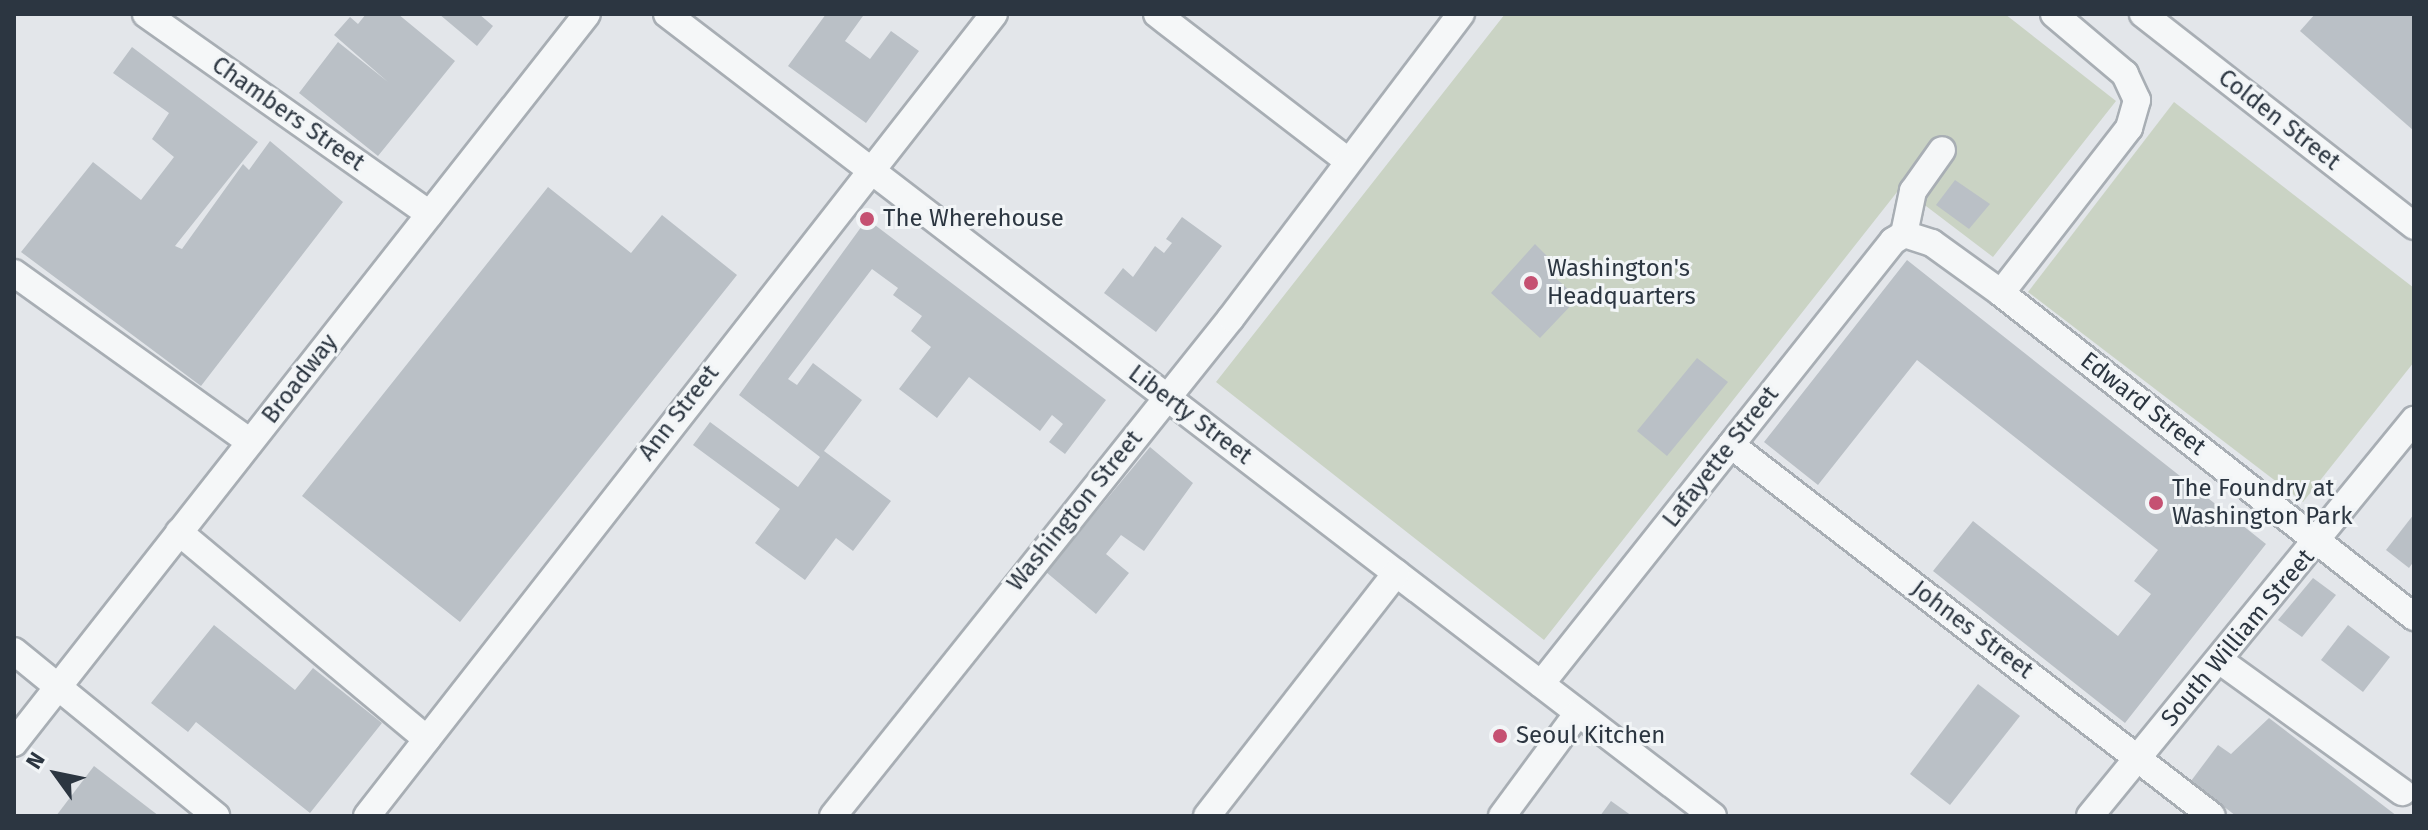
<!DOCTYPE html>
<html>
<head>
<meta charset="utf-8">
<style>
  body { margin:0 }
  #map { position:relative; width:2428px; height:830px; overflow:hidden; background:#e3e6ea; font-family:"Fira Sans",sans-serif }
  div>[style] { position:absolute }
  [style*='--x'] { left:calc(var(--x)*1px); top:calc(var(--y)*1px); width:calc(var(--w)*1px); rotate:calc(var(--a)*1deg) }
  .green>* { inset:0; background:#cad3c4 }
  .building>* { inset:0; background:#bac0c6 }
  .roads { filter:drop-shadow(2px 0 #a8aeb4) drop-shadow(-2px 0 #a8aeb4) drop-shadow(0 2px #a8aeb4) drop-shadow(0 -2px #a8aeb4) }
  .minor>* { height:26px; margin:-13px; padding:0 13px; transform-origin:13px; border-radius:13px; background:#f5f7f8 }
  .dots>* { width:22px; height:22px; translate:-50% -50%; box-sizing:border-box; border:4px solid #f2f5f7; border-radius:50% }
  span { translate:-50% -50%; white-space:nowrap; text-align:center; line-height:1.15; -webkit-text-stroke:6px #f2f5f7; paint-order:stroke }
  .street-label { font-size:24px; color:#2c3641 }
  .poi-label { font-size:24px; color:#2c3641 }
  .left { translate:0 -50%; text-align:left }
  .frame { position:absolute; inset:0; border:16px solid #2c3641; pointer-events:none }
  .north { position:absolute; left:16px; top:734px; width:80px; height:80px; -webkit-text-stroke:6px #f2f5f7; paint-order:stroke; rotate:303deg; font-size:22px; font-weight:700; line-height:32px; text-align:center; color:#2c3641 }
  .north::after { content:''; display:block; margin:auto; width:28px; height:36px; background:#2c3641; clip-path:polygon(50% 0,100% 100%,50% 72%,0 100%) }
</style>
</head>
<body>
<div id="map">
  <div class="green">
    <div style="clip-path:polygon(1505px 14px,2005px 14px,2116px 101px,1993px 257px,1901px 187px,1544px 640px,1216px 382px)"></div>
    <div style="clip-path:polygon(2174px 102px,2414px 288px,2414px 362px,2303px 502px,2028px 292px)"></div>
  </div>
  <div class="building">
    <div style="clip-path:polygon(366px 14px,398px 14px,455px 61px,378px 156px,299px 93px,338px 42px,388px 82px,334px 35px,350px 17px,358px 24px)"></div>
    <div style="clip-path:polygon(439px 14px,479px 14px,493px 26px,477px 46px)"></div>
    <div style="clip-path:polygon(826px 14px,863px 16px,845px 41px,870px 59px,891px 31px,919px 51px,866px 123px,788px 66px)"></div>
    <div style="clip-path:polygon(2315px 14px,2414px 14px,2414px 131px,2300px 31px)"></div>
    <div style="clip-path:polygon(132px 47px,258px 142px,175px 246px,182px 249px,243px 164px,249px 170px,270px 141px,343px 202px,201px 386px,21px 252px,93px 162px,141px 200px,174px 157px,152px 139px,169px 113px,113px 73px)"></div>
    <div style="clip-path:polygon(1955px 180px,1990px 204px,1969px 229px,1936px 205px)"></div>
    <div style="clip-path:polygon(548px 187px,631px 253px,662px 215px,737px 275px,460px 622px,302px 496px)"></div>
    <div style="clip-path:polygon(1182px 217px,1222px 246px,1156px 332px,1104px 293px,1123px 268px,1133px 277px,1155px 246px,1164px 253px,1172px 243px,1166px 239px)"></div>
    <div style="clip-path:polygon(867px 219px,1106px 400px,1065px 454px,1049px 442px,1063px 424px,1052px 415px,1040px 431px,969px 377px,937px 418px,899px 389px,931px 347px,911px 331px,922px 316px,893px 295px,898px 288px,872px 269px,788px 379px,797px 385px,813px 363px,862px 400px,824px 451px,891px 501px,853px 551px,836px 538px,805px 580px,755px 543px,780px 509px,693px 445px,710px 422px,798px 487px,820px 457px,739px 395px)"></div>
    <div style="clip-path:polygon(1535px 244px,1557px 266px,1551px 274px,1578px 298px,1540px 338px,1491px 293px)"></div>
    <div style="clip-path:polygon(1907px 260px,2266px 544px,2125px 723px,1933px 571px,1973px 521px,2118px 636px,2151px 594px,2134px 581px,2158px 550px,1917px 360px,1818px 485px,1764px 442px)"></div>
    <div style="clip-path:polygon(1697px 358px,1728px 382px,1667px 456px,1637px 431px)"></div>
    <div style="clip-path:polygon(1150px 447px,1193px 483px,1144px 551px,1121px 535px,1106px 554px,1129px 573px,1096px 614px,1046px 572px)"></div>
    <div style="clip-path:polygon(2414px 514px,2414px 561px,2409px 568px,2386px 550px)"></div>
    <div style="clip-path:polygon(2313px 578px,2336px 595px,2302px 637px,2278px 620px)"></div>
    <div style="clip-path:polygon(214px 625px,295px 690px,313px 668px,382px 723px,310px 813px,196px 722px,188px 732px,151px 703px)"></div>
    <div style="clip-path:polygon(2348px 625px,2390px 657px,2363px 692px,2321px 660px)"></div>
    <div style="clip-path:polygon(1978px 684px,2020px 716px,1950px 805px,1910px 774px)"></div>
    <div style="clip-path:polygon(2269px 718px,2397px 816px,2236px 816px,2191px 781px,2218px 745px,2231px 754px)"></div>
    <div style="clip-path:polygon(94px 766px,159px 816px,56px 816px)"></div>
    <div style="clip-path:polygon(1611px 801px,1632px 816px,1600px 816px)"></div>
  </div>
  <div class="roads">
    <div class="minor">
      <div style="--x:146;--y:14;--w:347;--a:35.2"></div>
      <div style="--x:667;--y:14;--w:1318;--a:37.48"></div>
      <div style="--x:1157;--y:14;--w:241;--a:37.6"></div>
      <div style="--x:2143;--y:14;--w:344;--a:38"></div>
      <div style="--x:1904;--y:234;--w:29;--a:18"></div>
      <div style="--x:1932;--y:243;--w:85;--a:35.9"></div>
      <div style="--x:2001;--y:293;--w:525;--a:38.11"></div>
      <div style="--x:1904;--y:234;--w:44;--a:-78.2"></div>
      <div style="--x:1913;--y:191;--w:50;--a:-54.7"></div>
      <div style="--x:14;--y:273;--w:290;--a:35.6"></div>
      <div style="--x:2001;--y:293;--w:209;--a:-52.2"></div>
      <div style="--x:2129;--y:128;--w:29;--a:-74"></div>
      <div style="--x:2137;--y:100;--w:29;--a:-115"></div>
      <div style="--x:2125;--y:74;--w:93;--a:-139.8"></div>
      <div style="--x:1731;--y:445;--w:607;--a:37.64"></div>
      <div style="--x:179;--y:532;--w:323;--a:39.9"></div>
      <div style="--x:14;--y:651;--w:261;--a:39.2"></div>
      <div style="--x:2219;--y:660;--w:226;--a:35.8"></div>
      <div style="--x:1541;--y:684;--w:566;--a:-51.53"></div>
      <div style="--x:1893;--y:241;--w:13;--a:-32"></div>
      <div style="--x:14;--y:743;--w:927;--a:-51.83"></div>
      <div style="--x:367;--y:816;--w:1018;--a:-51.98"></div>
      <div style="--x:833;--y:816;--w:638;--a:-51.37"></div>
      <div style="--x:1231;--y:318;--w:381;--a:-52.9"></div>
      <div style="--x:1207;--y:816;--w:308;--a:-52.1"></div>
      <div style="--x:1502;--y:816;--w:128;--a:-53.6"></div>
      <div style="--x:2090;--y:816;--w:512;--a:-50.71"></div>
    </div>
  </div>
  <div class="dots">
    <div style="left:867px;top:219px;background:#c55172"></div>
    <div style="left:1531px;top:283px;background:#c55172"></div>
    <div style="left:2156px;top:503px;background:#c55172"></div>
    <div style="left:1500px;top:736px;background:#c55172"></div>
  </div>
  <div class="street-label">
    <span style="left:288px;top:114px;rotate:35deg">Chambers Street</span>
    <span style="left:2279px;top:120px;rotate:38deg">Colden Street</span>
    <span style="left:300px;top:379px;rotate:-52deg">Broadway</span>
    <span style="left:2143px;top:404px;rotate:38deg">Edward Street</span>
    <span style="left:679px;top:413px;rotate:-52deg">Ann Street</span>
    <span style="left:1190px;top:415px;rotate:37deg">Liberty Street</span>
    <span style="left:1721px;top:457px;rotate:-52deg">Lafayette Street</span>
    <span style="left:1075px;top:511px;rotate:-51deg">Washington Street</span>
    <span style="left:1972px;top:630px;rotate:37deg">Johnes Street</span>
    <span style="left:2238px;top:638px;rotate:-50deg">South William Street</span>
  </div>
  <div class="poi-label">
    <span class="left" style="left:883px;top:219px">The Wherehouse</span>
    <span class="left" style="left:1547px;top:283px">Washington's<br>Headquarters</span>
    <span class="left" style="left:2172px;top:503px">The Foundry at<br>Washington Park</span>
    <span class="left" style="left:1516px;top:736px">Seoul Kitchen</span>
  </div>
  <div class="frame"></div>
  <div class="north">N</div>
</div>
</body>
</html>
